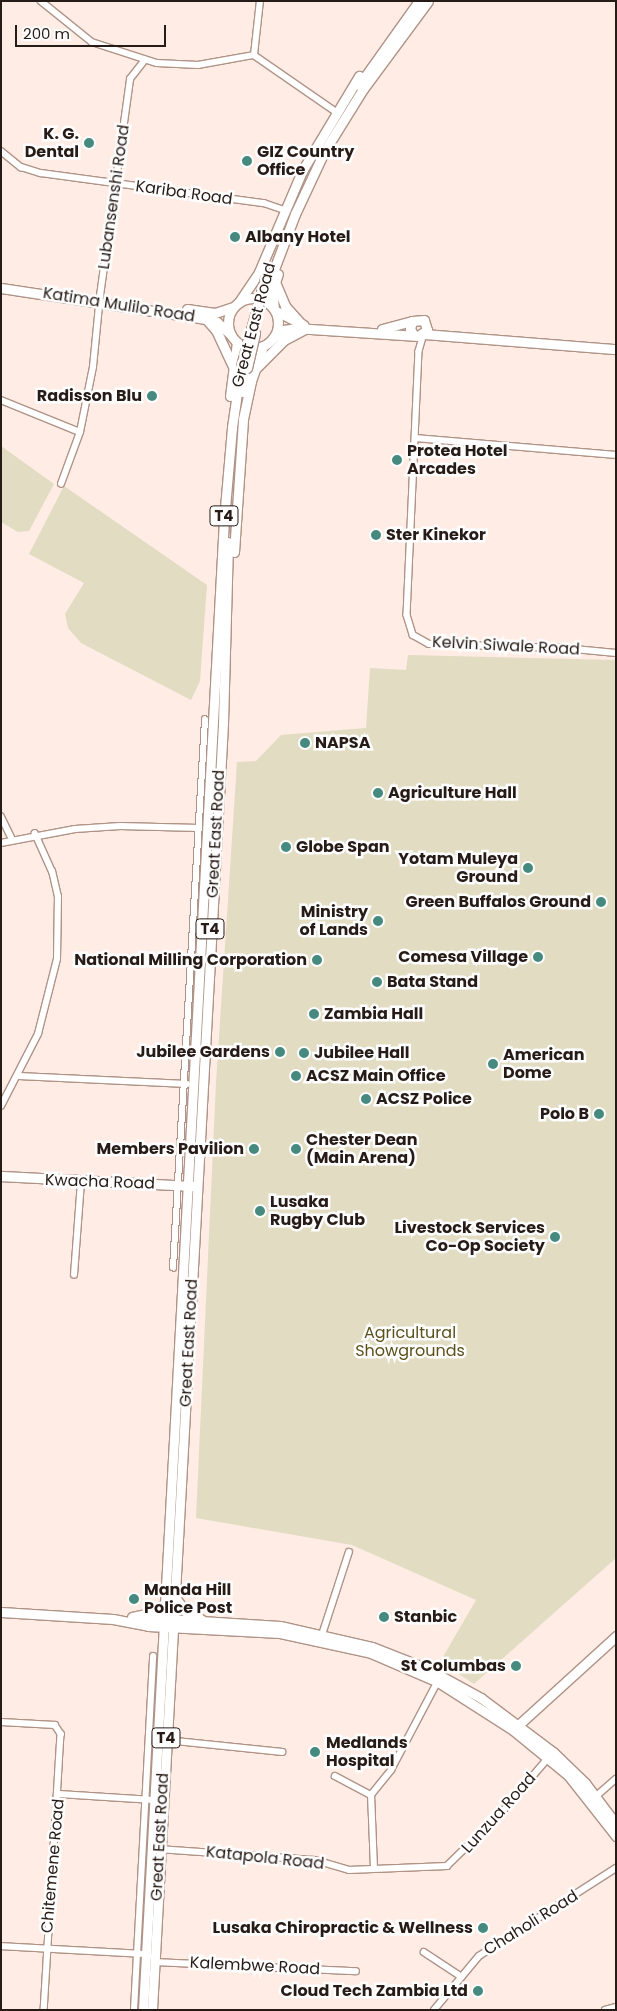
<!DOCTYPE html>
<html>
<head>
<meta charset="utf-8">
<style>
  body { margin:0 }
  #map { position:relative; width:617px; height:2011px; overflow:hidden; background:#ffece4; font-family:Poppins,sans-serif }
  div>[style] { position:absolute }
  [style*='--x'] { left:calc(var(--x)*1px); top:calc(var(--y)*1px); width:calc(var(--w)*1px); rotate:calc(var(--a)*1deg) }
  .green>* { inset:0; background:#e1dcc2 }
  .roads { filter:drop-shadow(1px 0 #b09387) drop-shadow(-1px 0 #b09387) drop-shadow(0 1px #b09387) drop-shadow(0 -1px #b09387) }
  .street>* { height:5.5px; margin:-2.75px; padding:0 2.75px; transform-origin:2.75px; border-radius:2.75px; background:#fff }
  .secondary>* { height:9px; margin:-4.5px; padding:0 4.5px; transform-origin:4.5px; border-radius:4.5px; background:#fff }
  .primary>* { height:9px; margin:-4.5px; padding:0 4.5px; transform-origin:4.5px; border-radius:4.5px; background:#fff }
  .primary>.ring { margin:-4.5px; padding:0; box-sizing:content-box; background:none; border:9px solid #fff; border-radius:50% }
  .bridges { filter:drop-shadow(1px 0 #b09387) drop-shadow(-1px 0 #b09387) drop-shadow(0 1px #b09387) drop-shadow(0 -1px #b09387) }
  .primary-bridge>* { height:9px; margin:-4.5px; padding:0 4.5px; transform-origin:4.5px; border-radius:4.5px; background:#fff }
  .dots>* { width:14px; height:14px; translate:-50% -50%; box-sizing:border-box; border:2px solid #fdfdfd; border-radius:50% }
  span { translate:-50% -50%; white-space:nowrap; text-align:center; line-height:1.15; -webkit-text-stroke:5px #fdfdfd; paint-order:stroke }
  .shield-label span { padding:1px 4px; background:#fdfdfd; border:1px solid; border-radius:4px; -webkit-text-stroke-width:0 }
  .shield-label { font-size:15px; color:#261b16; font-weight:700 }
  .poi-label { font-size:16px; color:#261b16; font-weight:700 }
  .right { translate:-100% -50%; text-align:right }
  .left { translate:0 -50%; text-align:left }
  .street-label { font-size:16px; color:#261b16 }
  .park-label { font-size:16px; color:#5a511c }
  .frame { position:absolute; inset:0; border:2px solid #261b16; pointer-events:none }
  .scale { position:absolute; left:15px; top:25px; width:151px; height:22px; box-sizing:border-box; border:2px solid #261b16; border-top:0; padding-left:6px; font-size:15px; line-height:18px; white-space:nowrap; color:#261b16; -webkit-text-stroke:4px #fdfdfd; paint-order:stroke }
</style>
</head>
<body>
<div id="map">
  <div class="green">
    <div style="clip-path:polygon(1px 446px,54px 484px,29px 531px,18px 532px,1px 522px)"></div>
    <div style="clip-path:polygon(64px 486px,207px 585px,200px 681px,191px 700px,81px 643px,68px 628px,65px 614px,84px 583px,29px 554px)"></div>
    <div style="clip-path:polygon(408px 655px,616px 660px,616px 1558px,474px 1684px,440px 1662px,476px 1600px,352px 1545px,196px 1518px,216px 1083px,237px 762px,256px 761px,281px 735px,366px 728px,370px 668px,406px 670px)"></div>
  </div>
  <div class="roads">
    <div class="street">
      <div style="--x:41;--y:1;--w:65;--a:38.8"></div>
      <div style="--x:92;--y:42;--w:68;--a:17.9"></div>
      <div style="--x:157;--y:63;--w:41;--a:2.8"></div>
      <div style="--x:198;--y:65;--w:57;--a:-10.1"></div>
      <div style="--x:254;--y:55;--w:98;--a:34.7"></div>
      <div style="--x:254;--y:55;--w:54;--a:-83.7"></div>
      <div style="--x:1;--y:151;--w:26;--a:39"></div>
      <div style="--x:21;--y:167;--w:21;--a:17"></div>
      <div style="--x:41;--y:173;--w:225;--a:7.7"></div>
      <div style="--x:264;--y:203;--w:21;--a:19"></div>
      <div style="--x:424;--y:334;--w:18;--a:106"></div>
      <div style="--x:419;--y:351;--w:264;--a:92.6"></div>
      <div style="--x:407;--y:615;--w:21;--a:73"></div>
      <div style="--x:413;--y:635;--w:18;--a:29"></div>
      <div style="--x:429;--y:644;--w:135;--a:1.7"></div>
      <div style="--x:564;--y:648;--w:52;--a:5.5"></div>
      <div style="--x:1;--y:400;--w:85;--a:22.1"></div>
      <div style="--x:415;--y:438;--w:202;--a:4.8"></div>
      <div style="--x:61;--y:484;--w:55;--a:-69.9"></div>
      <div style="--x:80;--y:432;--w:66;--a:-78.7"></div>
      <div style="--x:93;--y:367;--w:71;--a:-84.4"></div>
      <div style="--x:100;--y:296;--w:219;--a:-82.1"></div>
      <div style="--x:130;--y:79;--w:24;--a:-52"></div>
      <div style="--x:1;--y:816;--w:25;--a:64"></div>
      <div style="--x:1;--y:843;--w:75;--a:-10.7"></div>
      <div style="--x:75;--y:829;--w:45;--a:-3.8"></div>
      <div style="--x:120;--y:826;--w:79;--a:1.5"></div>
      <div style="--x:19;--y:1076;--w:168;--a:2.7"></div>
      <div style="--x:1;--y:1106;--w:81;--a:-62.8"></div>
      <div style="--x:38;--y:1034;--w:77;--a:-75.8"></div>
      <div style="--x:57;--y:959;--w:62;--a:-89.1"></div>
      <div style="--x:58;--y:897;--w:26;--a:-103"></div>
      <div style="--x:52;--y:872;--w:42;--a:-114.1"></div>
      <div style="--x:173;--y:1268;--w:549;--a:-86.66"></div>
      <div style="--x:74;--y:1275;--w:94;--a:-85.7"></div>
      <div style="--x:321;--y:1638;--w:90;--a:-72"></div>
      <div style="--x:1;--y:1722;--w:54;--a:3.2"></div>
      <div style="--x:55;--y:1725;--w:11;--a:56"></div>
      <div style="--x:61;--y:1734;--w:277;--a:93.5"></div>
      <div style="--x:166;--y:1740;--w:117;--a:5.9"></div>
      <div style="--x:335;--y:1776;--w:41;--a:27.8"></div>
      <div style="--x:59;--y:1794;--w:94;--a:3.7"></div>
      <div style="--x:594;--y:1798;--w:29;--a:-41"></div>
      <div style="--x:158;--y:1849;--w:157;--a:4"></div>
      <div style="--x:315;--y:1860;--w:35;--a:16"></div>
      <div style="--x:349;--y:1870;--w:98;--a:-2.3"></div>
      <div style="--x:447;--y:1866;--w:78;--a:-44.5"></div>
      <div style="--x:503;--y:1811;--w:71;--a:-49.6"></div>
      <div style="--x:374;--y:1869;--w:74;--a:-92.3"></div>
      <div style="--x:371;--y:1795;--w:32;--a:-51"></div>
      <div style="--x:391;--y:1770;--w:103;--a:-62.2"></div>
      <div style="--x:1;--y:1946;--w:145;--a:3.2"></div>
      <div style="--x:424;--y:1952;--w:45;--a:33.3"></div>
      <div style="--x:154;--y:1962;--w:202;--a:2.6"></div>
      <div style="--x:134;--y:2010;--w:354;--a:-86.9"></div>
      <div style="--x:434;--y:2010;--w:70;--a:-50.2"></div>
      <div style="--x:479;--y:1956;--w:163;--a:-32.7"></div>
      <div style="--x:605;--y:2010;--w:11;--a:-15"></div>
    </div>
    <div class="secondary">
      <div style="--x:1;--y:288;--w:207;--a:8.6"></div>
      <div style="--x:206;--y:319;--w:11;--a:15"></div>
      <div style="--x:217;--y:322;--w:19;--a:43"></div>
      <div style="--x:187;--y:309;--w:28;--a:8"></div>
      <div style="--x:215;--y:313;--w:19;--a:-18"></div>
      <div style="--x:276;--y:311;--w:31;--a:27"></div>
      <div style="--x:382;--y:329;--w:31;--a:-15"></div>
      <div style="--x:424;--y:334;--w:193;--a:4.5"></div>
      <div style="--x:273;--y:338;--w:14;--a:-36"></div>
      <div style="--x:284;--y:330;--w:11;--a:-10"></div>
      <div style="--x:295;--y:328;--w:123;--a:3.7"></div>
      <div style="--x:418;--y:336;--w:11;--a:-34"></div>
      <div style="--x:427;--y:330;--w:10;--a:-107"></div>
      <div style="--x:424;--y:320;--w:12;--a:175"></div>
      <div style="--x:412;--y:321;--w:8;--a:104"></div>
      <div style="--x:410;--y:329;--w:6;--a:59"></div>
      <div style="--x:1;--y:1176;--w:192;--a:3"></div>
      <div style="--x:1;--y:1612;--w:112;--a:3.6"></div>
      <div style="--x:113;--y:1619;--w:36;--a:11"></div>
      <div style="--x:148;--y:1626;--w:132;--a:3"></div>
      <div style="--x:280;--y:1633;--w:93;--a:12.4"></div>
      <div style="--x:371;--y:1653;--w:73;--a:23.4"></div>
      <div style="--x:438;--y:1682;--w:89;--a:32.6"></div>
      <div style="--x:513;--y:1730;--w:71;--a:39.3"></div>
      <div style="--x:568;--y:1775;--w:78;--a:51.8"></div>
      <div style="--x:138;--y:1617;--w:142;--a:3.6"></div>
      <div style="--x:280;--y:1626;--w:94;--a:12.9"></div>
      <div style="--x:372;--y:1647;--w:58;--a:21.3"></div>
      <div style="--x:426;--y:1668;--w:63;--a:28.6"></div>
      <div style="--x:481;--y:1698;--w:90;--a:36.9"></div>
      <div style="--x:553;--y:1752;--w:45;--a:44.1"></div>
      <div style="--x:585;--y:1783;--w:51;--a:52.9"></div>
      <div style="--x:515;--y:1728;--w:137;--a:-42.3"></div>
    </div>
    <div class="primary">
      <div style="--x:359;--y:85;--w:103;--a:-54.5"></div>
      <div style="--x:270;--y:280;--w:71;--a:-69.3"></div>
      <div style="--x:295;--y:214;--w:71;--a:-64.9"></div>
      <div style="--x:325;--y:150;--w:72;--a:-58.1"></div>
      <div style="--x:363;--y:89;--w:109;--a:-53.5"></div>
      <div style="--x:275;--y:282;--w:26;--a:67"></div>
      <div style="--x:285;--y:306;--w:25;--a:48"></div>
      <div class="ring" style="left:228px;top:298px;width:41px;height:41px"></div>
      <div style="--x:239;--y:302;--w:36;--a:-56"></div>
      <div style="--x:259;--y:272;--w:110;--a:-66.9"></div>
      <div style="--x:302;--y:171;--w:111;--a:-59"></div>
      <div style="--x:274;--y:308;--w:17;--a:-97"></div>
      <div style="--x:272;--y:291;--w:18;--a:-71"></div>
      <div style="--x:206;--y:319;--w:15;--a:48"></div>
      <div style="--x:216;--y:330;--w:40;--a:65"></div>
      <div style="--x:257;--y:367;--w:38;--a:-45"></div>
      <div style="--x:284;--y:340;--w:24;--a:-28"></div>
      <div style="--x:243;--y:392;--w:24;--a:-81"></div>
      <div style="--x:230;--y:396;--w:54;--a:-82.6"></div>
      <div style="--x:234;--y:552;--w:133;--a:-86.1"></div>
      <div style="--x:243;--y:419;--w:39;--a:-78"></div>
      <div style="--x:251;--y:381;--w:37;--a:-71"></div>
      <div style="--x:174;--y:1596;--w:19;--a:54"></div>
      <div style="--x:185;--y:1611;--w:18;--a:27"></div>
      <div style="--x:132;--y:1617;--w:24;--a:-12"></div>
      <div style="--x:155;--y:1612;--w:13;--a:-42"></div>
      <div style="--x:143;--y:2010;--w:1493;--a:-86.89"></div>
      <div style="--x:224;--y:519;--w:92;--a:-85"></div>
      <div style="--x:232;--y:427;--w:62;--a:-81.6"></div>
      <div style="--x:152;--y:2010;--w:1289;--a:-86.84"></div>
      <div style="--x:223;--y:723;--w:181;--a:-88.4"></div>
    </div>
  </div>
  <div class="bridges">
    <div class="primary-bridge">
      <div style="--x:241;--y:366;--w:91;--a:-74.7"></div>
      <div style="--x:247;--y:368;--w:36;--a:-77"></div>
    </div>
  </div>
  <div class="dots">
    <div style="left:89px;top:143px;background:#468a7f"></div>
    <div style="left:247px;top:161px;background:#468a7f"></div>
    <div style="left:235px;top:237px;background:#468a7f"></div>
    <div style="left:152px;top:396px;background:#468a7f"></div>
    <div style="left:397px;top:460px;background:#468a7f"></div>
    <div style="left:376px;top:535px;background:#468a7f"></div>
    <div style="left:305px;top:743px;background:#468a7f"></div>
    <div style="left:378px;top:793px;background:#468a7f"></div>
    <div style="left:286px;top:847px;background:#468a7f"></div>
    <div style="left:528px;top:868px;background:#468a7f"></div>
    <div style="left:601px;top:902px;background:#468a7f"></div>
    <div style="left:378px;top:921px;background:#468a7f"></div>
    <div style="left:538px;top:957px;background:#468a7f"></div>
    <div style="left:317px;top:960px;background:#468a7f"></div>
    <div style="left:377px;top:982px;background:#468a7f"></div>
    <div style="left:314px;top:1014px;background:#468a7f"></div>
    <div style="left:280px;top:1052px;background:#468a7f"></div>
    <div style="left:304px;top:1053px;background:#468a7f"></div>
    <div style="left:493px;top:1064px;background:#468a7f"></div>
    <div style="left:296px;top:1076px;background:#468a7f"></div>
    <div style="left:366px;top:1099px;background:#468a7f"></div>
    <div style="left:599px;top:1114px;background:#468a7f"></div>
    <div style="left:254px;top:1149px;background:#468a7f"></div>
    <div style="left:296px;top:1149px;background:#468a7f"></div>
    <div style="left:260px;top:1211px;background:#468a7f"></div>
    <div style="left:555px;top:1237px;background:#468a7f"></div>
    <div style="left:134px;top:1599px;background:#468a7f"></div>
    <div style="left:384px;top:1617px;background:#468a7f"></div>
    <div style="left:516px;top:1666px;background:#468a7f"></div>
    <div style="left:315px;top:1752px;background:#468a7f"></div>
    <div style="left:483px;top:1928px;background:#468a7f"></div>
    <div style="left:478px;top:1991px;background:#468a7f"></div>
  </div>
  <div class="shield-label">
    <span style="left:224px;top:516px">T4</span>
    <span style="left:210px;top:929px">T4</span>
    <span style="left:166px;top:1738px">T4</span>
  </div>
  <div class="poi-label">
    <span class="right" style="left:79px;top:143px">K. G.<br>Dental</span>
    <span class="left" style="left:257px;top:161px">GIZ Country<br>Office</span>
    <span class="left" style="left:245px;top:237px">Albany Hotel</span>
    <span class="right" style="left:142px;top:396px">Radisson Blu</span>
    <span class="left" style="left:407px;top:460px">Protea Hotel<br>Arcades</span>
    <span class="left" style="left:386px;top:535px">Ster Kinekor</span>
    <span class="left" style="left:315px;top:743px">NAPSA</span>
    <span class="left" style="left:388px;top:793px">Agriculture Hall</span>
    <span class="left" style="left:296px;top:847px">Globe Span</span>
    <span class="right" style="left:518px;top:868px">Yotam Muleya<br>Ground</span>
    <span class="right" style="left:591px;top:902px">Green Buffalos Ground</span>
    <span class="right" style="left:368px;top:921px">Ministry<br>of Lands</span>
    <span class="right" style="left:528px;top:957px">Comesa Village</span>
    <span class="right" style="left:307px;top:960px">National Milling Corporation</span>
    <span class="left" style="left:387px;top:982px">Bata Stand</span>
    <span class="left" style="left:324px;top:1014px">Zambia Hall</span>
    <span class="right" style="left:270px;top:1052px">Jubilee Gardens</span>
    <span class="left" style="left:314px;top:1053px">Jubilee Hall</span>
    <span class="left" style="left:503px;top:1064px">American<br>Dome</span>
    <span class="left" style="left:306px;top:1076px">ACSZ Main Office</span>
    <span class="left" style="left:376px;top:1099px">ACSZ Police</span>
    <span class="right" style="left:589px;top:1114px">Polo B</span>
    <span class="left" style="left:306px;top:1149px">Chester Dean<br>(Main Arena)</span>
    <span class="right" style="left:244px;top:1149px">Members Pavilion</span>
    <span class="left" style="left:270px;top:1211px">Lusaka<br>Rugby Club</span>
    <span class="right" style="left:545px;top:1237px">Livestock Services<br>Co-Op Society</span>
    <span class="left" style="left:144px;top:1599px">Manda Hill<br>Police Post</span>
    <span class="left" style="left:394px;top:1617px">Stanbic</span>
    <span class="right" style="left:506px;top:1666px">St Columbas</span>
    <span class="left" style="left:326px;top:1752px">Medlands<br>Hospital</span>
    <span class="right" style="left:473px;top:1928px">Lusaka Chiropractic &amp; Wellness</span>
    <span class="right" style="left:468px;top:1991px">Cloud Tech Zambia Ltd</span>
  </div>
  <div class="street-label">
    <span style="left:184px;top:193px;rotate:8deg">Kariba Road</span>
    <span style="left:114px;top:197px;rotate:-82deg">Lubansenshi Road</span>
    <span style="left:119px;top:305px;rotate:9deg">Katima Mulilo Road</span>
    <span style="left:254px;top:325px;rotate:-75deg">Great East Road</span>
    <span style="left:506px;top:646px;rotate:3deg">Kelvin Siwale Road</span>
    <span style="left:216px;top:834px;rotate:-87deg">Great East Road</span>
    <span style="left:100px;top:1182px;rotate:2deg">Kwacha Road</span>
    <span style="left:189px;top:1343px;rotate:-87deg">Great East Road</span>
    <span style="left:499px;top:1813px;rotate:-48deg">Lunzua Road</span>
    <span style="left:160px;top:1837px;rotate:-87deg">Great East Road</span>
    <span style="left:265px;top:1858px;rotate:6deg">Katapola Road</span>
    <span style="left:53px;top:1866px;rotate:-85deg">Chitemene Road</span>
    <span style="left:531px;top:1923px;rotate:-32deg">Chaholi Road</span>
    <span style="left:255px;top:1966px;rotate:3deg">Kalembwe Road</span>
  </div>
  <div class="park-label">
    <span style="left:410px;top:1342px">Agricultural<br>Showgrounds</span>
  </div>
  <div class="frame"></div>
  <div class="scale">200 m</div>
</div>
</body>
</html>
